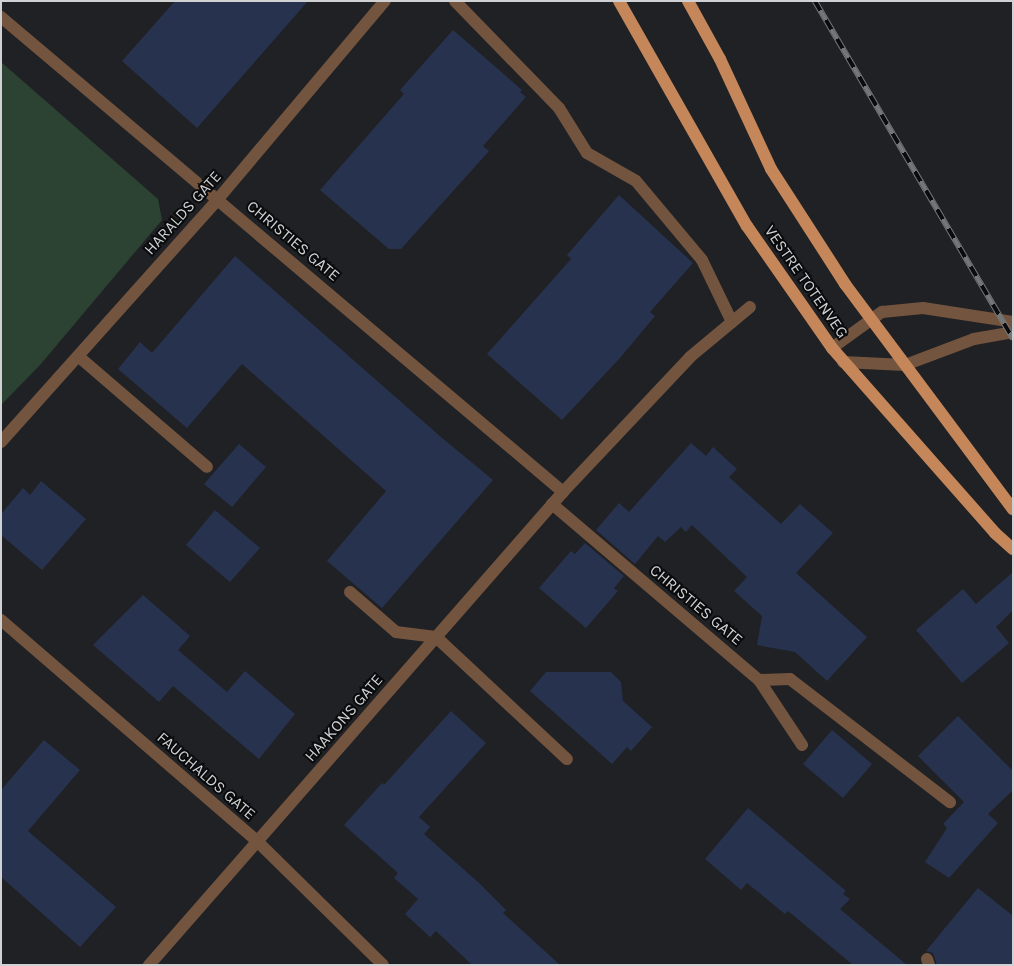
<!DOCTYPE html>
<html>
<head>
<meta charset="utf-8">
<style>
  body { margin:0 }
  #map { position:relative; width:1014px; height:966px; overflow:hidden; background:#202124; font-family:Karla,sans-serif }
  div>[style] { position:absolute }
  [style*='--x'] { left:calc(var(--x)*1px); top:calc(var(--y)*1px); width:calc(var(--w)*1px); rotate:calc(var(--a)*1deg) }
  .green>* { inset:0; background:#2c4334 }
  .building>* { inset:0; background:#27324f }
  .lane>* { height:12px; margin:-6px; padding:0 6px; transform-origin:6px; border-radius:6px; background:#73543f }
  .street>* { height:12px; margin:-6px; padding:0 6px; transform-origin:6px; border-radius:6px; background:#73543f }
  .primary>* { height:12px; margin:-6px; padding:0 6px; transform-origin:6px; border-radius:6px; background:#c5865a }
  .rail>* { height:5.5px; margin-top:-2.75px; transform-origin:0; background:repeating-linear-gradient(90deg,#0a0b0c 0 11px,#757678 0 22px); box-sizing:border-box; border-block:1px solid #757678 }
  span { translate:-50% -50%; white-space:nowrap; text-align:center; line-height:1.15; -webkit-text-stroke:4px #0a0b0c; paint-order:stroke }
  .street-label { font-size:16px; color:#d0d1d3 }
  .frame { position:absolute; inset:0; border:2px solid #d0d1d3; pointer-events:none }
</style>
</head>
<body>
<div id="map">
  <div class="green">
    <div style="clip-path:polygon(1px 62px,158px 199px,162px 220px,40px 365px,1px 405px)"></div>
  </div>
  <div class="building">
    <div style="clip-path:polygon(175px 1px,308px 1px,197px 128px,122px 61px)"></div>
    <div style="clip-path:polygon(453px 30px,522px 90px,520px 92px,526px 97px,483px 146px,489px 151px,401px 249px,389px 249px,320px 190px,404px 94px,400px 90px)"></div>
    <div style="clip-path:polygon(619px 195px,693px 263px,650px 312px,655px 316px,620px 358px,562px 420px,487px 354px,571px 259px,567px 255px)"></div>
    <div style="clip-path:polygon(235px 256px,441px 437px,493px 480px,382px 608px,327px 561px,386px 491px,242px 364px,187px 428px,118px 369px,140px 342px,152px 353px)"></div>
    <div style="clip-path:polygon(691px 443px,706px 456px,713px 447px,737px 469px,729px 477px,781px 524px,800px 504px,833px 533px,796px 573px,867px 637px,827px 681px,795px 652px,757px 645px,762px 616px,734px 591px,747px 577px,692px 525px,686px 532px,681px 527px,665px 542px,658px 536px,635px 564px,596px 530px,619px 503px,629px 512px)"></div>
    <div style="clip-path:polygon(239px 444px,266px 467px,232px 507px,204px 484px)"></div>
    <div style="clip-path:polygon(41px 481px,86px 519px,42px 570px,1px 535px,1px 514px,23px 488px,30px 495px)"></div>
    <div style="clip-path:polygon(215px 510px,260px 548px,230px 582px,186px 545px)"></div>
    <div style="clip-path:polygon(585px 543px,624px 576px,614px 588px,618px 591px,586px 628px,539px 588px,571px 551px,575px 554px)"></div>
    <div style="clip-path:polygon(1013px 572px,1013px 610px,996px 627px,1009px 643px,962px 683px,916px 630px,963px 589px,976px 604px)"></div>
    <div style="clip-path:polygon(143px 595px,190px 636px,178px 650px,227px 692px,245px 671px,295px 714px,259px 759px,173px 686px,159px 702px,93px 645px)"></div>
    <div style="clip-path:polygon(546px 672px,611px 672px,621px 682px,623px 701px,652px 727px,631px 751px,627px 747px,612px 764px,530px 691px)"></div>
    <div style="clip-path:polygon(451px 711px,486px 743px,419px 817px,430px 827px,424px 834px,479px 883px,506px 910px,503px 913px,560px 965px,472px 965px,436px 931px,430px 937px,405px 914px,418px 899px,394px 878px,398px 873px,344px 825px,382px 783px,384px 785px)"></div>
    <div style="clip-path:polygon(958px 716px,1013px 771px,1013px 790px,988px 814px,998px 823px,949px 878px,925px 862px,947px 828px,943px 824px,964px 802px,918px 756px)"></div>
    <div style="clip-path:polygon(832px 730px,872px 764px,843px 798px,803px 764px)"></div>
    <div style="clip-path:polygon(44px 740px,80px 770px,28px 831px,116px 907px,80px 947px,1px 877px,1px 790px)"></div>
    <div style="clip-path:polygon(748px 808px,846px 891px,843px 894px,850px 899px,840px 909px,907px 965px,853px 965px,788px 911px,785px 914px,747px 883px,741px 890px,705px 859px)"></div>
    <div style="clip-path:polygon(978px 888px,1013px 916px,1013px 965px,937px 965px,933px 953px,926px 951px)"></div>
  </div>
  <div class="lane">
    <div style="--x:455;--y:1;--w:149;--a:45.8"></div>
    <div style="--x:559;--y:108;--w:53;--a:58.1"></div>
    <div style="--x:587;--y:153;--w:56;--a:29.7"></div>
    <div style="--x:636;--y:181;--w:103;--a:50.1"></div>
    <div style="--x:702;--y:260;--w:69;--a:64.2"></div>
    <div style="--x:78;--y:356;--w:170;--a:40.7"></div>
    <div style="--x:563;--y:492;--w:185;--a:-46.7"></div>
    <div style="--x:690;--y:357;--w:78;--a:-39.8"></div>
    <div style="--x:552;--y:504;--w:272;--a:40.4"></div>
    <div style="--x:759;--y:680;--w:78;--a:56.5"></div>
    <div style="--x:350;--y:592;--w:61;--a:41"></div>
    <div style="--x:396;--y:632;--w:40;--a:7.1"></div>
    <div style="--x:436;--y:637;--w:179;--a:43"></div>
    <div style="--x:759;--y:680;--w:31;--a:-2"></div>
    <div style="--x:790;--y:679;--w:202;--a:37.6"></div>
    <div style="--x:927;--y:959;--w:6;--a:72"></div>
  </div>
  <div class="street">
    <div style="--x:1;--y:17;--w:736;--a:40.2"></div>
    <div style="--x:563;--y:492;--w:629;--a:131.19"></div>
    <div style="--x:832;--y:348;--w:62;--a:-35.8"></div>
    <div style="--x:882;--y:312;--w:41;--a:-5.6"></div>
    <div style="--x:923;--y:308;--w:91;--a:8.8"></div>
    <div style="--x:843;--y:362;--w:62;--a:2.8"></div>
    <div style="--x:905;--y:365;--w:74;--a:-20.6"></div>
    <div style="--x:974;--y:339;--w:40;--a:-10"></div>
    <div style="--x:1;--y:442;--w:326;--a:-48.2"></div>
    <div style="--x:218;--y:199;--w:259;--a:-49.9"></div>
    <div style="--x:1;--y:620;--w:340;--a:40.8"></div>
    <div style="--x:258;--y:842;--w:175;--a:44.5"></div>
  </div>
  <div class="primary">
    <div style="--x:619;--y:1;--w:259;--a:60.4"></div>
    <div style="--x:747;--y:226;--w:149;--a:55.1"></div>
    <div style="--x:832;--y:348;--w:247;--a:48.6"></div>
    <div style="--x:995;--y:533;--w:24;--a:42"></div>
    <div style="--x:688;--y:1;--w:66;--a:61.1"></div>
    <div style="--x:720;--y:59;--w:121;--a:65.1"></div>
    <div style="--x:771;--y:169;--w:137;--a:57.2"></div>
    <div style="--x:845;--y:284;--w:281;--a:53.3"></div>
  </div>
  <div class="rail">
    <div style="--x:815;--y:1;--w:392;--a:59.6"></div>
  </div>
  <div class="street-label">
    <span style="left:183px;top:213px;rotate:-48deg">HARALDS GATE</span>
    <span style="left:293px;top:241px;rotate:40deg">CHRISTIES GATE</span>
    <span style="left:806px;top:282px;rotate:55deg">VESTRE TOTENVEG</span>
    <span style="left:696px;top:605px;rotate:40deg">CHRISTIES GATE</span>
    <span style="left:344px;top:718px;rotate:-49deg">HAAKONS GATE</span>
    <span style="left:206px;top:776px;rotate:41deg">FAUCHALDS GATE</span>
  </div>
  <div class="frame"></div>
</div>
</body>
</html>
